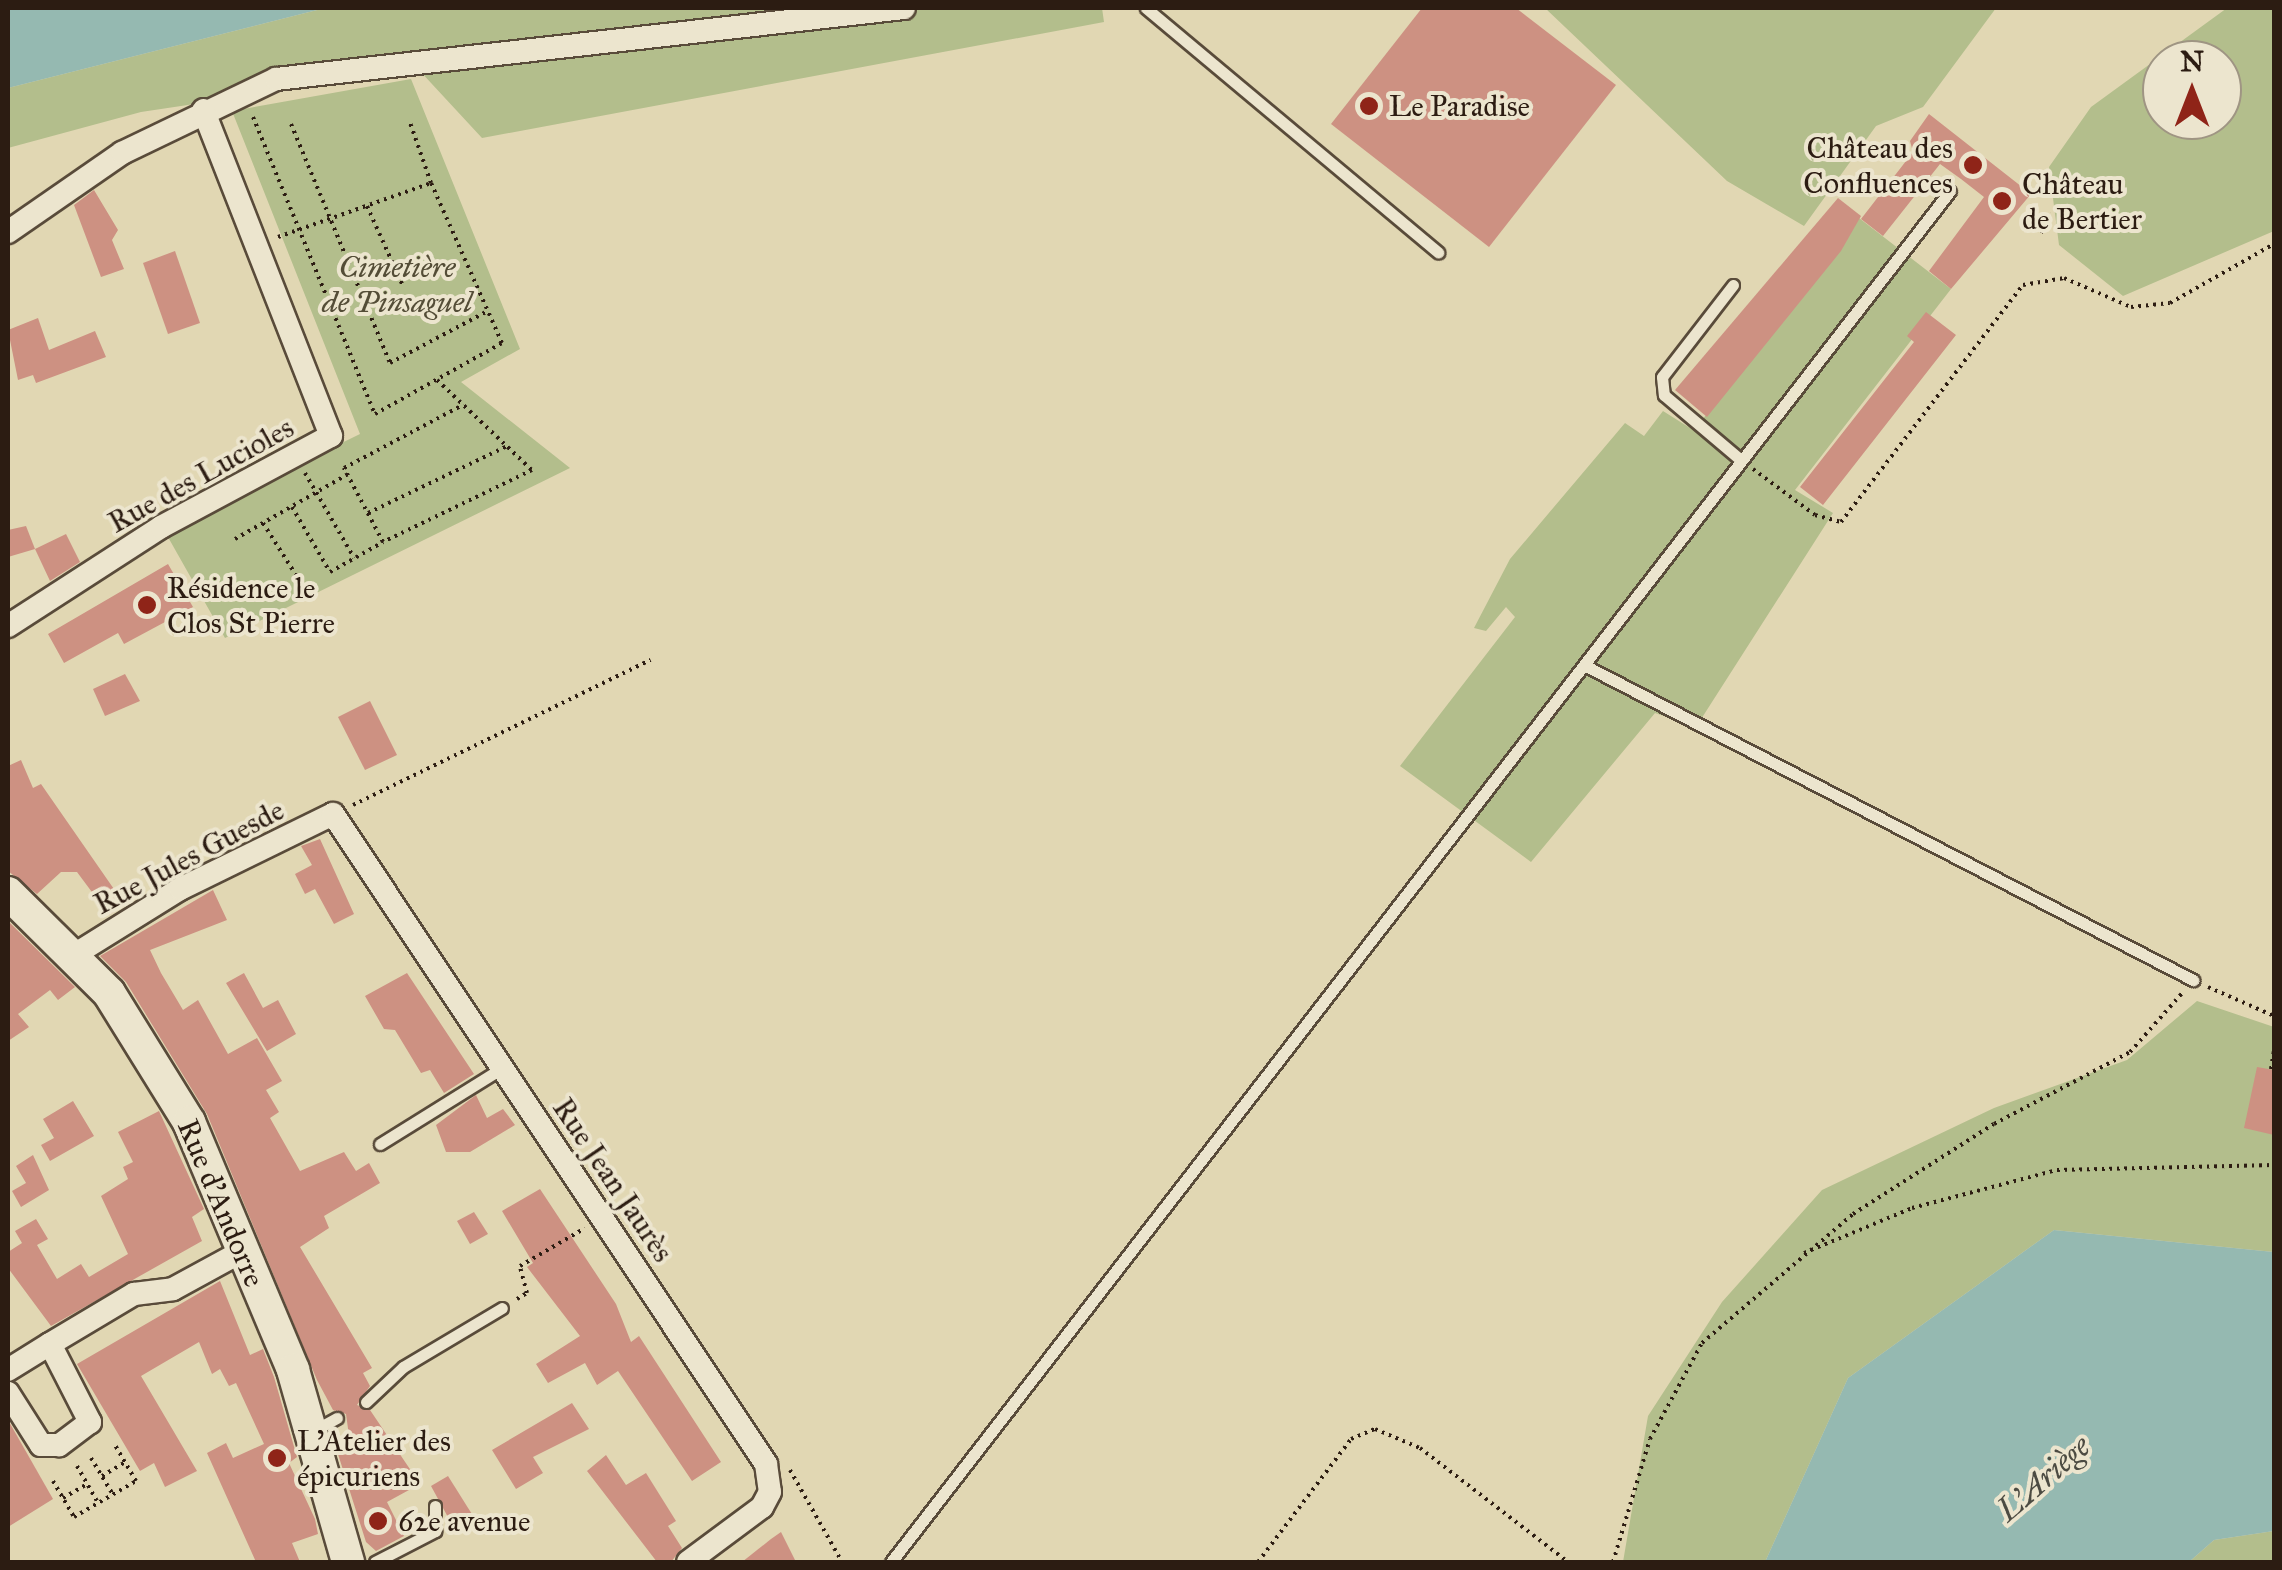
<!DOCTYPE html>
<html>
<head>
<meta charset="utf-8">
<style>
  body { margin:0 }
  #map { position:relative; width:2282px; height:1570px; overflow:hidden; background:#e1d7b3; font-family:"IM FELL Great Primer",serif }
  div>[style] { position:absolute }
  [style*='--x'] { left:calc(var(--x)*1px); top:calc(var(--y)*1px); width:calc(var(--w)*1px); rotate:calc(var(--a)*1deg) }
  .green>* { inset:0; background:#b3be8c }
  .water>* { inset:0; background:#95b9b1 }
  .building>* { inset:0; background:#cd9182 }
  .path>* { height:4px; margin-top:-2px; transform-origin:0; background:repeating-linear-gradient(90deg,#2c1c12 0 2.5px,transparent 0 7.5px) }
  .roads { filter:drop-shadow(2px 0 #594b3a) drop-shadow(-2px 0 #594b3a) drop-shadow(0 2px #594b3a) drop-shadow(0 -2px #594b3a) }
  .lane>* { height:11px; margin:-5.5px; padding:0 5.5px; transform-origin:5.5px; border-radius:5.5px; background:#ece5ce }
  .street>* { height:22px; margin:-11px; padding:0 11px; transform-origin:11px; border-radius:11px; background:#ece5ce }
  .secondary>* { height:32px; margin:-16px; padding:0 16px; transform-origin:16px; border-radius:16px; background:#ece5ce }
  .dots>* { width:28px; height:28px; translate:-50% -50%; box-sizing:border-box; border:5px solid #ece5ce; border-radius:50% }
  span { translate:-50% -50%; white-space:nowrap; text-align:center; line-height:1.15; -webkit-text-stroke:8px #ece5ce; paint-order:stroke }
  .poi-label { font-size:30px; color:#2c1c12 }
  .left { translate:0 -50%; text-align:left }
  .right { translate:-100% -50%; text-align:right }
  .park-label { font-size:30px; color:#544d37; font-style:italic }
  .street-label { font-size:30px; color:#2c1c12 }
  .water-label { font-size:32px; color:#4c4b42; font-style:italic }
  .frame { position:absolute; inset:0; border:10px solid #2c1c12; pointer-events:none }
  .north { position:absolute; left:2142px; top:40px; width:100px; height:100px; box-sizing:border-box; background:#ece5ce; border:2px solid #9f9583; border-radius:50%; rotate:0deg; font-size:28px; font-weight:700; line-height:40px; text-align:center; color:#2c1c12 }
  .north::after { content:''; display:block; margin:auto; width:35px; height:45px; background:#8f2418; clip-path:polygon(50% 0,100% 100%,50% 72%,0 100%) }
</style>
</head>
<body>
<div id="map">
  <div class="green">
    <div style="clip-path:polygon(325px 8px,1102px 8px,1104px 22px,482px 138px,419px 70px,141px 112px,8px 148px,8px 88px)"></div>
    <div style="clip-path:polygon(1545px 8px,1996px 8px,1923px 107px,1876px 126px,1804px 226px,1727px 181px)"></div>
    <div style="clip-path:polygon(evenodd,2227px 8px,2274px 8px,2274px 231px,2123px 296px,2059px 245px,2049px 167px,2091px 107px,2227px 8px,2162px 60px,2222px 60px,2222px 120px,2162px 120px,2162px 60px)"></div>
    <div style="clip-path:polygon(411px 79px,520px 349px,461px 382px,570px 468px,225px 638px,164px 530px,360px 434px,232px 111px)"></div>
    <div style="clip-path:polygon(1859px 218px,1951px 289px,1795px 490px,1833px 513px,1696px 727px,1655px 713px,1531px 862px,1400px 766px,1515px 617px,1506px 607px,1486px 631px,1474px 628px,1510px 559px,1625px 423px,1644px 436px,1663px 411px,1733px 455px,1699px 424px)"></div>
    <div style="clip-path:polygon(2197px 1001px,2274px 1027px,2274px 1252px,2054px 1230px,1848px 1378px,1765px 1562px,1623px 1562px,1648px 1416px,1722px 1302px,1822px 1190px,1994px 1108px,2127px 1060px)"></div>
    <div style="clip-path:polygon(2274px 1531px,2274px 1562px,2189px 1562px,2214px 1540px)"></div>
  </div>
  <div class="water">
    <div style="clip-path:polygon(8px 8px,325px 8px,8px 88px)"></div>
    <div style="clip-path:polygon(2054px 1230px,2274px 1252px,2274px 1531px,2214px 1540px,2189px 1562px,1765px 1562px,1848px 1378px)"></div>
  </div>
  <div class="building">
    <div style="clip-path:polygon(1422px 8px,1516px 8px,1616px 85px,1489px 247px,1331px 124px)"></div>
    <div style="clip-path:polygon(1929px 114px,2031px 194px,1951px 289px,1929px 271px,1984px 197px,1961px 179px,1940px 164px,1883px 236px,1861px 219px,1913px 152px,1910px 141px)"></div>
    <div style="clip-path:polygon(94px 190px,118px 230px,112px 240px,124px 269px,101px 277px,74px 205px)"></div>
    <div style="clip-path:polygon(1838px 198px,1861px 216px,1841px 251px,1707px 417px,1675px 390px)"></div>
    <div style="clip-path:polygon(175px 251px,200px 323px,168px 334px,143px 263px)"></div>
    <div style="clip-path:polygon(1926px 312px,1956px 335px,1823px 505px,1800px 487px,1914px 342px,1907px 336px)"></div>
    <div style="clip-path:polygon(38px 318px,49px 350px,95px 331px,106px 357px,36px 383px,33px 375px,18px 380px,8px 330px)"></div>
    <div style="clip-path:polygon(26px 526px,35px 549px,8px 557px,8px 530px)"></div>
    <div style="clip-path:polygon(66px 534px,80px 562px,50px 581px,35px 549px)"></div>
    <div style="clip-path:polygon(168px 564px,193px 607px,124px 644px,118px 633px,64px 663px,48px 634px)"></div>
    <div style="clip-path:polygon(125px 674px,140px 701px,105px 716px,93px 689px)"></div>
    <div style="clip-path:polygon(370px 701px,397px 755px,365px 770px,338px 717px)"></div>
    <div style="clip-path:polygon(21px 760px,33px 788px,41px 784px,125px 905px,109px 915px,77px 872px,61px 872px,37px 894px,8px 871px,8px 766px)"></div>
    <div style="clip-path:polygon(320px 839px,354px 914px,334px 924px,315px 889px,305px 894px,295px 874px,312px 865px,301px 846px)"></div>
    <div style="clip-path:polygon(213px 890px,227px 920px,150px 950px,161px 973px,183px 1010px,198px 1000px,228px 1054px,257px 1038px,282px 1081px,266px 1090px,279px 1112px,270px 1118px,300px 1171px,344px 1152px,356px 1171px,369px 1163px,380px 1183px,324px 1216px,329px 1228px,300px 1247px,372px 1368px,363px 1373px,370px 1386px,357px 1405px,370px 1410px,420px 1484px,387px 1502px,404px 1536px,376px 1551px,366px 1542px,337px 1451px,350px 1443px,346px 1414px,333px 1410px,317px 1380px,207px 1114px,126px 982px,100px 956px)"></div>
    <div style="clip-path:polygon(8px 921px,75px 987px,58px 1000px,50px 990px,18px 1014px,29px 1027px,8px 1041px)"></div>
    <div style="clip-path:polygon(244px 973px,263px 1008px,278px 1000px,296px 1034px,267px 1051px,226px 983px)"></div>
    <div style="clip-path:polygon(407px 973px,474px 1074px,444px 1093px,430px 1070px,421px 1073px,395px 1030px,384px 1029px,365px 996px)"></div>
    <div style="clip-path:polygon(2257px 1067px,2274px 1070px,2274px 1135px,2244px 1128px)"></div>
    <div style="clip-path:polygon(476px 1095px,487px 1118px,503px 1109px,515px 1125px,470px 1152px,446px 1152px,436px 1125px)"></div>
    <div style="clip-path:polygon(73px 1101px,94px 1136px,50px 1161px,41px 1145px,54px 1138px,43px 1119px)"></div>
    <div style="clip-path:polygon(159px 1111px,204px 1209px,192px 1217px,202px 1241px,51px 1326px,8px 1268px,8px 1252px,22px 1243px,15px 1231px,36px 1219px,48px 1239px,37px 1245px,57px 1279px,81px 1264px,89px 1277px,128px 1254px,101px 1196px,128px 1179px,123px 1167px,133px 1162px,118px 1132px)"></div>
    <div style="clip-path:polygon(33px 1155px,49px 1190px,21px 1207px,12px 1191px,26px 1183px,16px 1166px)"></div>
    <div style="clip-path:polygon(540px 1189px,616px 1304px,631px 1342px,639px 1336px,721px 1462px,692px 1481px,618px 1371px,597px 1385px,585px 1363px,548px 1383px,536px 1364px,580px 1336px,527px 1267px,533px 1263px,502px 1211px)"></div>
    <div style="clip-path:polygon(474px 1212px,488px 1234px,470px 1244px,457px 1221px)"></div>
    <div style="clip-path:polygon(220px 1281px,250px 1355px,263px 1349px,274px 1377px,297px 1457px,289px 1463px,315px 1519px,318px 1534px,292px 1543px,300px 1562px,256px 1562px,207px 1453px,226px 1443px,233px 1458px,264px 1444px,236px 1383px,229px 1386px,220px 1369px,212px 1374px,199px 1342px,141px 1376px,197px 1471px,165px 1487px,154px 1463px,140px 1471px,77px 1364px)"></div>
    <div style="clip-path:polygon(572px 1403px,589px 1429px,533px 1457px,543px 1473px,516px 1489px,492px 1450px)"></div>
    <div style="clip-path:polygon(8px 1420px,53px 1499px,8px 1527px)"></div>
    <div style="clip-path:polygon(606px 1455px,626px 1485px,646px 1473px,676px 1521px,668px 1526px,682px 1548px,671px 1562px,657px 1562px,587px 1471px)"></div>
    <div style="clip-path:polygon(448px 1476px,475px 1519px,455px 1530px,431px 1486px)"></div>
    <div style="clip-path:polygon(781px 1532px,796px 1562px,742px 1562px,771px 1539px)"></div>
  </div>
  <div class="path">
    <div style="--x:253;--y:117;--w:321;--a:67.7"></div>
    <div style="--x:375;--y:414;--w:145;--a:-29.2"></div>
    <div style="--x:502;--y:343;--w:175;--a:-113.9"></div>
    <div style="--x:291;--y:124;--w:259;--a:67.5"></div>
    <div style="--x:390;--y:363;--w:111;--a:-28"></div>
    <div style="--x:367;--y:206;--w:88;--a:65.8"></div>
    <div style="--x:2041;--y:233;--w:22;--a:-68"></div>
    <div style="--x:278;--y:237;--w:162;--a:-19.4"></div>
    <div style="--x:431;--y:183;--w:67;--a:-109.2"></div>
    <div style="--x:437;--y:380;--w:131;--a:43.5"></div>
    <div style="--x:532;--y:470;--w:165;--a:154.2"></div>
    <div style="--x:383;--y:542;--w:84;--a:-117.8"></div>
    <div style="--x:344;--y:468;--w:135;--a:-27.9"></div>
    <div style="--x:1753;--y:469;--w:77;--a:36.6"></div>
    <div style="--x:1815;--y:515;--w:27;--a:15"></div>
    <div style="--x:1841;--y:522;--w:299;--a:-52.5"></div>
    <div style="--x:2023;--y:285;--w:42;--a:-9.7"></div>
    <div style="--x:2064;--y:278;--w:73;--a:23.4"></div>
    <div style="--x:2131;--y:307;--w:39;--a:-6"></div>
    <div style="--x:2170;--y:303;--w:120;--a:-29.6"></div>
    <div style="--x:305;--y:473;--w:98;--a:60"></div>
    <div style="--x:292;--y:507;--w:75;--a:59.7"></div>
    <div style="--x:330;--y:572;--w:61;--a:-29.5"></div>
    <div style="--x:368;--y:513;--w:154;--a:-25.7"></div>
    <div style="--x:263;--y:523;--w:62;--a:57.6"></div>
    <div style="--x:235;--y:539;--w:130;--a:-29.9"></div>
    <div style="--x:353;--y:805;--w:331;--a:-26"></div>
    <div style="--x:2208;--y:987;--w:72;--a:23.7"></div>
    <div style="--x:2271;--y:1069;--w:19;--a:-81"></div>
    <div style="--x:1804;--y:1253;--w:117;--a:-22.6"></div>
    <div style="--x:1912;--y:1208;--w:150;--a:-14.7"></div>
    <div style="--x:2057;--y:1170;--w:217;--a:-1.3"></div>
    <div style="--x:517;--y:1299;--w:12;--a:-31"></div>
    <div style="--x:527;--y:1293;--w:28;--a:-105"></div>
    <div style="--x:520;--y:1266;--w:75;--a:-30.3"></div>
    <div style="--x:91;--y:1458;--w:41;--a:59"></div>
    <div style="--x:77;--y:1466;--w:40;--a:60.3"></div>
    <div style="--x:790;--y:1470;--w:106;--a:60.5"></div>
    <div style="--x:102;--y:1476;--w:26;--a:-31"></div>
    <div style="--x:53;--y:1481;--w:42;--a:59.7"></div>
    <div style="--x:74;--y:1517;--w:72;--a:-30.1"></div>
    <div style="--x:136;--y:1481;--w:42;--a:-120.3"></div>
    <div style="--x:63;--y:1498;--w:28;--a:-30"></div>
    <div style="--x:1258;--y:1562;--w:154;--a:-52.9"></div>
    <div style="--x:1351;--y:1439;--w:26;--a:-23"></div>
    <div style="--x:1375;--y:1429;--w:49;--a:22.9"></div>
    <div style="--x:1420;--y:1448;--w:187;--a:37.6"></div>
    <div style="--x:1613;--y:1562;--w:128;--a:-73.3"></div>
    <div style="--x:1650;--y:1439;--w:109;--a:-61.6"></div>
    <div style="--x:1702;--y:1343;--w:199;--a:-40.5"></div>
    <div style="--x:1853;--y:1214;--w:167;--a:-32.6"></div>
    <div style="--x:1994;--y:1124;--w:154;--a:-27.9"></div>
    <div style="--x:2130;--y:1052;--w:81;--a:-48.5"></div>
  </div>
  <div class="roads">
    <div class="lane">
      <div style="--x:1146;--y:8;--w:381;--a:39.9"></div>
      <div style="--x:1733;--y:285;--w:116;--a:127.7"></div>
      <div style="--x:1662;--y:377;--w:18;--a:84"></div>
      <div style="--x:1664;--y:395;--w:101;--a:40.2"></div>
      <div style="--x:1584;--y:665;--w:686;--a:27.35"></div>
      <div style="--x:380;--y:1144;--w:144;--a:-31.9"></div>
      <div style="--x:366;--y:1402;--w:51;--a:-43.4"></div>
      <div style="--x:403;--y:1367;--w:115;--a:-30.8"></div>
      <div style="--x:315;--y:1430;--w:25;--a:-29"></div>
      <div style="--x:375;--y:1562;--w:68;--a:-27.3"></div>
      <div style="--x:435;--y:1531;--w:25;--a:-90"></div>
      <div style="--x:891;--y:1562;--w:1732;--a:-52.32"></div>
    </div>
    <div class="street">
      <div style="--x:8;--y:232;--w:139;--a:-34.7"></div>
      <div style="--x:122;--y:153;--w:171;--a:-25.7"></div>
      <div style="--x:276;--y:79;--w:632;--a:-6.45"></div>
      <div style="--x:8;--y:626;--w:182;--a:-32.9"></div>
      <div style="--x:161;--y:527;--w:193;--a:-28.2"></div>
      <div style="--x:331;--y:436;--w:350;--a:-111.4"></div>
      <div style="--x:74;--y:955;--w:125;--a:-31.9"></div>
      <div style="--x:180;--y:889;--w:170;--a:-26.1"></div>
      <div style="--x:333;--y:814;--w:781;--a:56.33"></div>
      <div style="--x:766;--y:1464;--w:28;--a:82"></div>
      <div style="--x:770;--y:1492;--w:17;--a:118"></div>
      <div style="--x:762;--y:1507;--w:92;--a:143.4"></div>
      <div style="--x:50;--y:1344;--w:98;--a:-30.8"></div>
      <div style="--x:134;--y:1294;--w:39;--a:-7"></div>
      <div style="--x:173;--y:1289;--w:77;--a:-28.6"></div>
      <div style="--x:8;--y:1370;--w:49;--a:-31.8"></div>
      <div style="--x:50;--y:1344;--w:88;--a:62.9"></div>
      <div style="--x:90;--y:1422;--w:39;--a:143"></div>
      <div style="--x:59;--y:1445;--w:18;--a:180"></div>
      <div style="--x:41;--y:1445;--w:62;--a:-122.4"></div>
    </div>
    <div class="secondary">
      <div style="--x:8;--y:893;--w:142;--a:44.7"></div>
      <div style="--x:109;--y:993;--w:152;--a:58.2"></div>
      <div style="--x:189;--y:1122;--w:269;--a:67.2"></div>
      <div style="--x:293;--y:1370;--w:200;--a:74"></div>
    </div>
  </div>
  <div class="dots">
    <div style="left:1369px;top:106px;background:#8f2418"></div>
    <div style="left:1973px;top:165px;background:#8f2418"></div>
    <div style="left:2002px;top:201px;background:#8f2418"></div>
    <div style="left:147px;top:605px;background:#8f2418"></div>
    <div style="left:277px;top:1458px;background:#8f2418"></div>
    <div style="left:378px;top:1521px;background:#8f2418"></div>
  </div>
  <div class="poi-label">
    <span class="left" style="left:1389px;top:106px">Le Paradise</span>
    <span class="right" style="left:1953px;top:165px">Château des<br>Confluences</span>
    <span class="left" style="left:2022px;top:201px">Château<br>de Bertier</span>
    <span class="left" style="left:167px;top:605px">Résidence le<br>Clos St Pierre</span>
    <span class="left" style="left:297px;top:1458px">L'Atelier des<br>épicuriens</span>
    <span class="left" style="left:398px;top:1521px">62e avenue</span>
  </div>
  <div class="park-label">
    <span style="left:397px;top:284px">Cimetière<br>de Pinsaguel</span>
  </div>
  <div class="street-label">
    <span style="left:201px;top:475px;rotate:-29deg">Rue des Lucioles</span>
    <span style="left:189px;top:857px;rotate:-28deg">Rue Jules Guesde</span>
    <span style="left:613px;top:1180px;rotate:56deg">Rue Jean Jaurès</span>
    <span style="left:221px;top:1203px;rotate:67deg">Rue d'Andorre</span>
  </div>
  <div class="water-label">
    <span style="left:2044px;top:1479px;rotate:-41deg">L'Ariège</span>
  </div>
  <div class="frame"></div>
  <div class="north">N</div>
</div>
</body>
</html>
